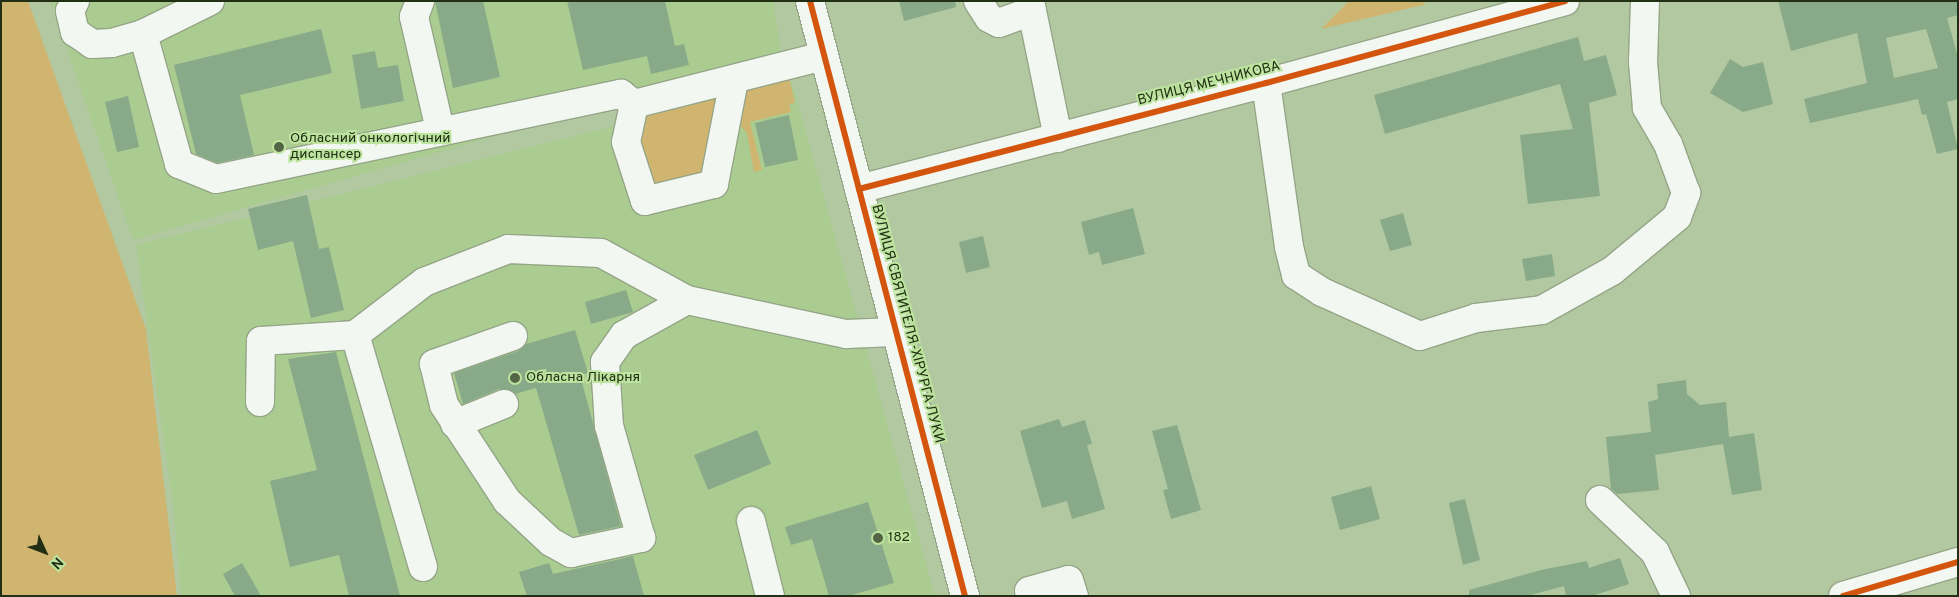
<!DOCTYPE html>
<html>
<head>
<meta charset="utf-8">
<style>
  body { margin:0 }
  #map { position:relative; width:1959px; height:597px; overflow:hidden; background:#b2c8a1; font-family:Overpass,sans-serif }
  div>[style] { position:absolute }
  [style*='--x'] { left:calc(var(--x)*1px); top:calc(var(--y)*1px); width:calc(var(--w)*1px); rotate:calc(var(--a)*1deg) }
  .built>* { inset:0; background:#aacc90 }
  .green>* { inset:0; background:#d0b570 }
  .building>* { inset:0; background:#89aa89 }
  .roads { filter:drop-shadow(1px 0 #94a587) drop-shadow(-1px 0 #94a587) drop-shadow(0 1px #94a587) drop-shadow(0 -1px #94a587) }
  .minor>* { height:28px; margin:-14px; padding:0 14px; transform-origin:14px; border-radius:14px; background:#f3f7f1 }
  .cycleway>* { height:6px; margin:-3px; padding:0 3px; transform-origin:3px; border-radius:3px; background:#d4550d }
  .dots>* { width:14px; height:14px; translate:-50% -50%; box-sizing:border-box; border:2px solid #bde49e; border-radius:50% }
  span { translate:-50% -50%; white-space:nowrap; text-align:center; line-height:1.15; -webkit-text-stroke:4px #bde49e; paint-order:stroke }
  .street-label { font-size:14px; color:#212f14 }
  .poi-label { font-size:14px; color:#212f14 }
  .left { translate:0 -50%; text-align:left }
  .frame { position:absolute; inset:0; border:2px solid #212f14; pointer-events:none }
  .north { position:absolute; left:20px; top:527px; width:50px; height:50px; -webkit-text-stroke:4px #bde49e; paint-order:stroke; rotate:133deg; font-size:14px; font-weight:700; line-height:20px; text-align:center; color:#212f14 }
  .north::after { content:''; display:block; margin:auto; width:18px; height:22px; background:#212f14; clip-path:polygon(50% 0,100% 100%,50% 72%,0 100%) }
</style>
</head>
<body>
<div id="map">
  <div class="built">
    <div style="clip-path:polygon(50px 1px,773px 1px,781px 54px,133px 240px)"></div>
    <div style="clip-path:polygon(792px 82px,935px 596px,181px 596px,174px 512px,136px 245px)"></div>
  </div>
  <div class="green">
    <div style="clip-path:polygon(1px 1px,28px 1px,146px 329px,177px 596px,1px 596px)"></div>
    <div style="clip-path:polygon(1349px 1px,1427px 1px,1423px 5px,1321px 29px)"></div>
    <div style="clip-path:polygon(788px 73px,795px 103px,789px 104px,791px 112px,750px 122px,762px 170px,754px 172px,747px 133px,734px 119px,738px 91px)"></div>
    <div style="clip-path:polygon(722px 88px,707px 174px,661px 186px,652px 181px,637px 138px,647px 108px)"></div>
  </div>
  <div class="building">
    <div style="clip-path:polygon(435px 1px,483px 1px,500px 77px,453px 88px)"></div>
    <div style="clip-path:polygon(567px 1px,665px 1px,675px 46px,684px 44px,689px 65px,651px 74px,647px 56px,583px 70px)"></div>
    <div style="clip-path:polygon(899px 1px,955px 1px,956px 7px,904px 21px)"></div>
    <div style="clip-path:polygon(evenodd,1778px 1px,1958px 1px,1958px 15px,1947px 18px,1958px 57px,1958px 99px,1947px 102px,1958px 149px,1937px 154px,1926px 114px,1922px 115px,1918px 99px,1810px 123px,1804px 99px,1867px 83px,1857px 33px,1791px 51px,1778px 1px,1926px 29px,1938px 68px,1894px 78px,1886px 38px,1926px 29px)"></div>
    <div style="clip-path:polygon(321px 29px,332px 73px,240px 95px,254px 155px,217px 163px,196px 154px,174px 65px)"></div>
    <div style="clip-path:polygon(1578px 37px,1584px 61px,1606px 55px,1617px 95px,1589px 103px,1600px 196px,1528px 204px,1520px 135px,1573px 129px,1560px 84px,1385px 134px,1374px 95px)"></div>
    <div style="clip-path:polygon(375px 51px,378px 68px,398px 65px,404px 101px,361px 109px,352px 55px)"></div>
    <div style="clip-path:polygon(1730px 59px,1743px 67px,1763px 62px,1773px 104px,1743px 112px,1710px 93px)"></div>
    <div style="clip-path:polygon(128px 96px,139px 147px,117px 152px,105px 102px)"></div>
    <div style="clip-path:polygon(789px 115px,798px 160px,765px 167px,755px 123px)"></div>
    <div style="clip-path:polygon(307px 195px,319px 249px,329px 247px,344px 310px,311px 318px,293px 241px,258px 250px,248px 209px)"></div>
    <div style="clip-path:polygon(1133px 208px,1145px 254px,1102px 265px,1099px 252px,1089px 255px,1081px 222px)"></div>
    <div style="clip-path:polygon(1403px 213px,1412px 245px,1390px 251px,1380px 220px)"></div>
    <div style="clip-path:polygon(983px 236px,990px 267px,966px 273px,959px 242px)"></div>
    <div style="clip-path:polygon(1552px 254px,1555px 276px,1526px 281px,1522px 259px)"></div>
    <div style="clip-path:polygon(626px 290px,633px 312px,591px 324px,585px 302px)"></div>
    <div style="clip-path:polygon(575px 330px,588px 373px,580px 375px,621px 526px,579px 535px,536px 388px,515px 394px,507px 389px,499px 389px,463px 404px,454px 373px,518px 351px,526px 344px)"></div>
    <div style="clip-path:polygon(336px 352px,400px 596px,349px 596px,339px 555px,290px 567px,270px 481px,317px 470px,288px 359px)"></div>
    <div style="clip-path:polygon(1686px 380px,1687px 394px,1700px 405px,1726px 402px,1729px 437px,1754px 433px,1762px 490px,1732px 495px,1723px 444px,1655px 455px,1659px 490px,1617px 494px,1611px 489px,1606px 437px,1651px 432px,1648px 402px,1658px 399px,1657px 384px)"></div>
    <div style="clip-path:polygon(1059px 419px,1062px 427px,1085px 420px,1092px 444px,1087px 445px,1105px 509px,1072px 519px,1067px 501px,1042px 508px,1020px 431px)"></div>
    <div style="clip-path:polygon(1177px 425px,1201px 510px,1171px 519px,1163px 490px,1168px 489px,1152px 431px)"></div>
    <div style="clip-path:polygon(757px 430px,771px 464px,708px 490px,694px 455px)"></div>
    <div style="clip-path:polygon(1371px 486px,1380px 519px,1340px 530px,1331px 497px)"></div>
    <div style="clip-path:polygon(1465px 499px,1480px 560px,1463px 565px,1449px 503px)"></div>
    <div style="clip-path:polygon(868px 502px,894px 583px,848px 596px,829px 596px,812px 539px,791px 545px,785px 527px)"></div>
    <div style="clip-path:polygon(633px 556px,644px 596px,527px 596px,519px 572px,549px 563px,553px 574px)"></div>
    <div style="clip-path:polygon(1620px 558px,1629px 584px,1592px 596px,1566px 596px,1564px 586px,1527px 596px,1469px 596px,1469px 590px,1541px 570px,1587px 561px,1589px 568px)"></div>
    <div style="clip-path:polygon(242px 563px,261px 596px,235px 596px,223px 574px)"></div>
  </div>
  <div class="roads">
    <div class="minor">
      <div style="--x:75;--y:1;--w:11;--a:117"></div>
      <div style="--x:70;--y:11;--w:22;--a:77"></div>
      <div style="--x:75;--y:32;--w:21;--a:35"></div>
      <div style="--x:92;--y:44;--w:20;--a:-3"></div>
      <div style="--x:112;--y:43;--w:32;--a:-16"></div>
      <div style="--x:210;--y:1;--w:75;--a:153.8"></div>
      <div style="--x:143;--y:34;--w:135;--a:74.5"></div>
      <div style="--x:179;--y:164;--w:40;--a:22"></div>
      <div style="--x:216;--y:179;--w:414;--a:-11.9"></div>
      <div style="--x:621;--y:94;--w:16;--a:38"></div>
      <div style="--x:420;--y:1;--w:17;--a:111"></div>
      <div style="--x:414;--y:17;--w:116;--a:77"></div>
      <div style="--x:810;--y:1;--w:615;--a:75.4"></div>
      <div style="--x:978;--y:1;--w:20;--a:57"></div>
      <div style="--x:989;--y:18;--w:11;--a:27"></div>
      <div style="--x:999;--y:23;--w:35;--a:-20"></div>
      <div style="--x:1030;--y:1;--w:140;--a:78.4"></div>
      <div style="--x:734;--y:80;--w:106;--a:100.9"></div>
      <div style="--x:714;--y:184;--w:71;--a:166.2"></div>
      <div style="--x:645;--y:201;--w:62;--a:-107.9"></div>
      <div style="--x:626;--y:142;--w:39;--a:-78"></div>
      <div style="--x:634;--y:104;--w:196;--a:-14.2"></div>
      <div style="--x:1266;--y:83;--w:166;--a:82"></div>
      <div style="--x:1289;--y:247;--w:29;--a:76"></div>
      <div style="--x:1296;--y:275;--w:31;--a:33"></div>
      <div style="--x:1322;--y:292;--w:107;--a:24.2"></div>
      <div style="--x:1420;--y:336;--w:59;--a:-17.8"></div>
      <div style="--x:1476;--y:318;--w:66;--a:-6.9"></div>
      <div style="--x:1542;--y:310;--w:80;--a:-29.1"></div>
      <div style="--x:1612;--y:271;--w:85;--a:-39.7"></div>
      <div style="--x:1677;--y:217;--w:26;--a:-69"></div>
      <div style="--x:1686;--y:193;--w:52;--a:-110.2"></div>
      <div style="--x:1668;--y:144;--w:42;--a:-120.3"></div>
      <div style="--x:1647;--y:108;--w:46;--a:-95"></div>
      <div style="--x:1643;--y:62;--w:61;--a:-88.1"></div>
      <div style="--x:859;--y:189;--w:421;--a:-14.6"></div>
      <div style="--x:1266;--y:83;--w:310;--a:-15.3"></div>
      <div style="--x:513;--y:336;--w:84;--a:160.5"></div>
      <div style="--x:434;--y:364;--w:42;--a:76.3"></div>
      <div style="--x:444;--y:405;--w:115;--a:56.7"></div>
      <div style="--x:507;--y:501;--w:60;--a:43"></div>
      <div style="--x:551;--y:542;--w:23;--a:29"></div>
      <div style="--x:571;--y:553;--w:72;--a:-12.1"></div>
      <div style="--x:641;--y:538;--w:116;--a:-105.9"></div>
      <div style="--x:609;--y:426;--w:64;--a:-93.6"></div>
      <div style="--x:605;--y:362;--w:33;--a:-55"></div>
      <div style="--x:624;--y:335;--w:72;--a:-29.1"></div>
      <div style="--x:260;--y:402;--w:61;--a:-89.1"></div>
      <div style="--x:261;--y:341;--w:94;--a:-3.7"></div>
      <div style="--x:455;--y:424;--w:53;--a:-22.2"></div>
      <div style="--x:1600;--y:500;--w:76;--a:43.4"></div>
      <div style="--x:1655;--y:552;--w:49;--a:64.5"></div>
      <div style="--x:751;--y:521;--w:77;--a:75.8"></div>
      <div style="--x:423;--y:567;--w:242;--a:-106.3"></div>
      <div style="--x:355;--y:335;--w:87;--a:-37.5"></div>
      <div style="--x:424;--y:282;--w:90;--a:-21.4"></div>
      <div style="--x:508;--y:249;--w:93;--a:2.5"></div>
      <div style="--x:601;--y:253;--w:98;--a:28.7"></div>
      <div style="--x:687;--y:300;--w:163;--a:12.1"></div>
      <div style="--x:846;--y:334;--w:50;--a:-2.3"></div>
      <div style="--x:1029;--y:591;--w:41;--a:-15.4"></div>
      <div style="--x:1069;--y:580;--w:17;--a:73"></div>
      <div style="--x:1843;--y:596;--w:120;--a:-16.5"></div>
    </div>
  </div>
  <div class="cycleway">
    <div style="--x:810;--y:1;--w:615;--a:75.4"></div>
    <div style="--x:859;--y:189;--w:421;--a:-14.6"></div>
    <div style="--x:1266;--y:83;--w:310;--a:-15.3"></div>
    <div style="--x:1843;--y:596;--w:120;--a:-16.5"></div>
  </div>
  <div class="dots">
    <div style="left:279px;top:147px;background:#546545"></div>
    <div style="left:515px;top:378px;background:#546545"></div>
    <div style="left:878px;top:538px;background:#546545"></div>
  </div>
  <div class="street-label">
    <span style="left:1209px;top:84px;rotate:-14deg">ВУЛИЦЯ МЕЧНИКОВА</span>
    <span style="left:907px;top:324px;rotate:75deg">ВУЛИЦЯ СВЯТИТЕЛЯ-ХІРУРГА ЛУКИ</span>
  </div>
  <div class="poi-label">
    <span class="left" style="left:290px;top:147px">Обласний онкологічний<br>диспансер</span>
    <span class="left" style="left:526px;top:378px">Обласна Лікарня</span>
    <span class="left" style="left:888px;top:538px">182</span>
  </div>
  <div class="frame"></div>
  <div class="north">N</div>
</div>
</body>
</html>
